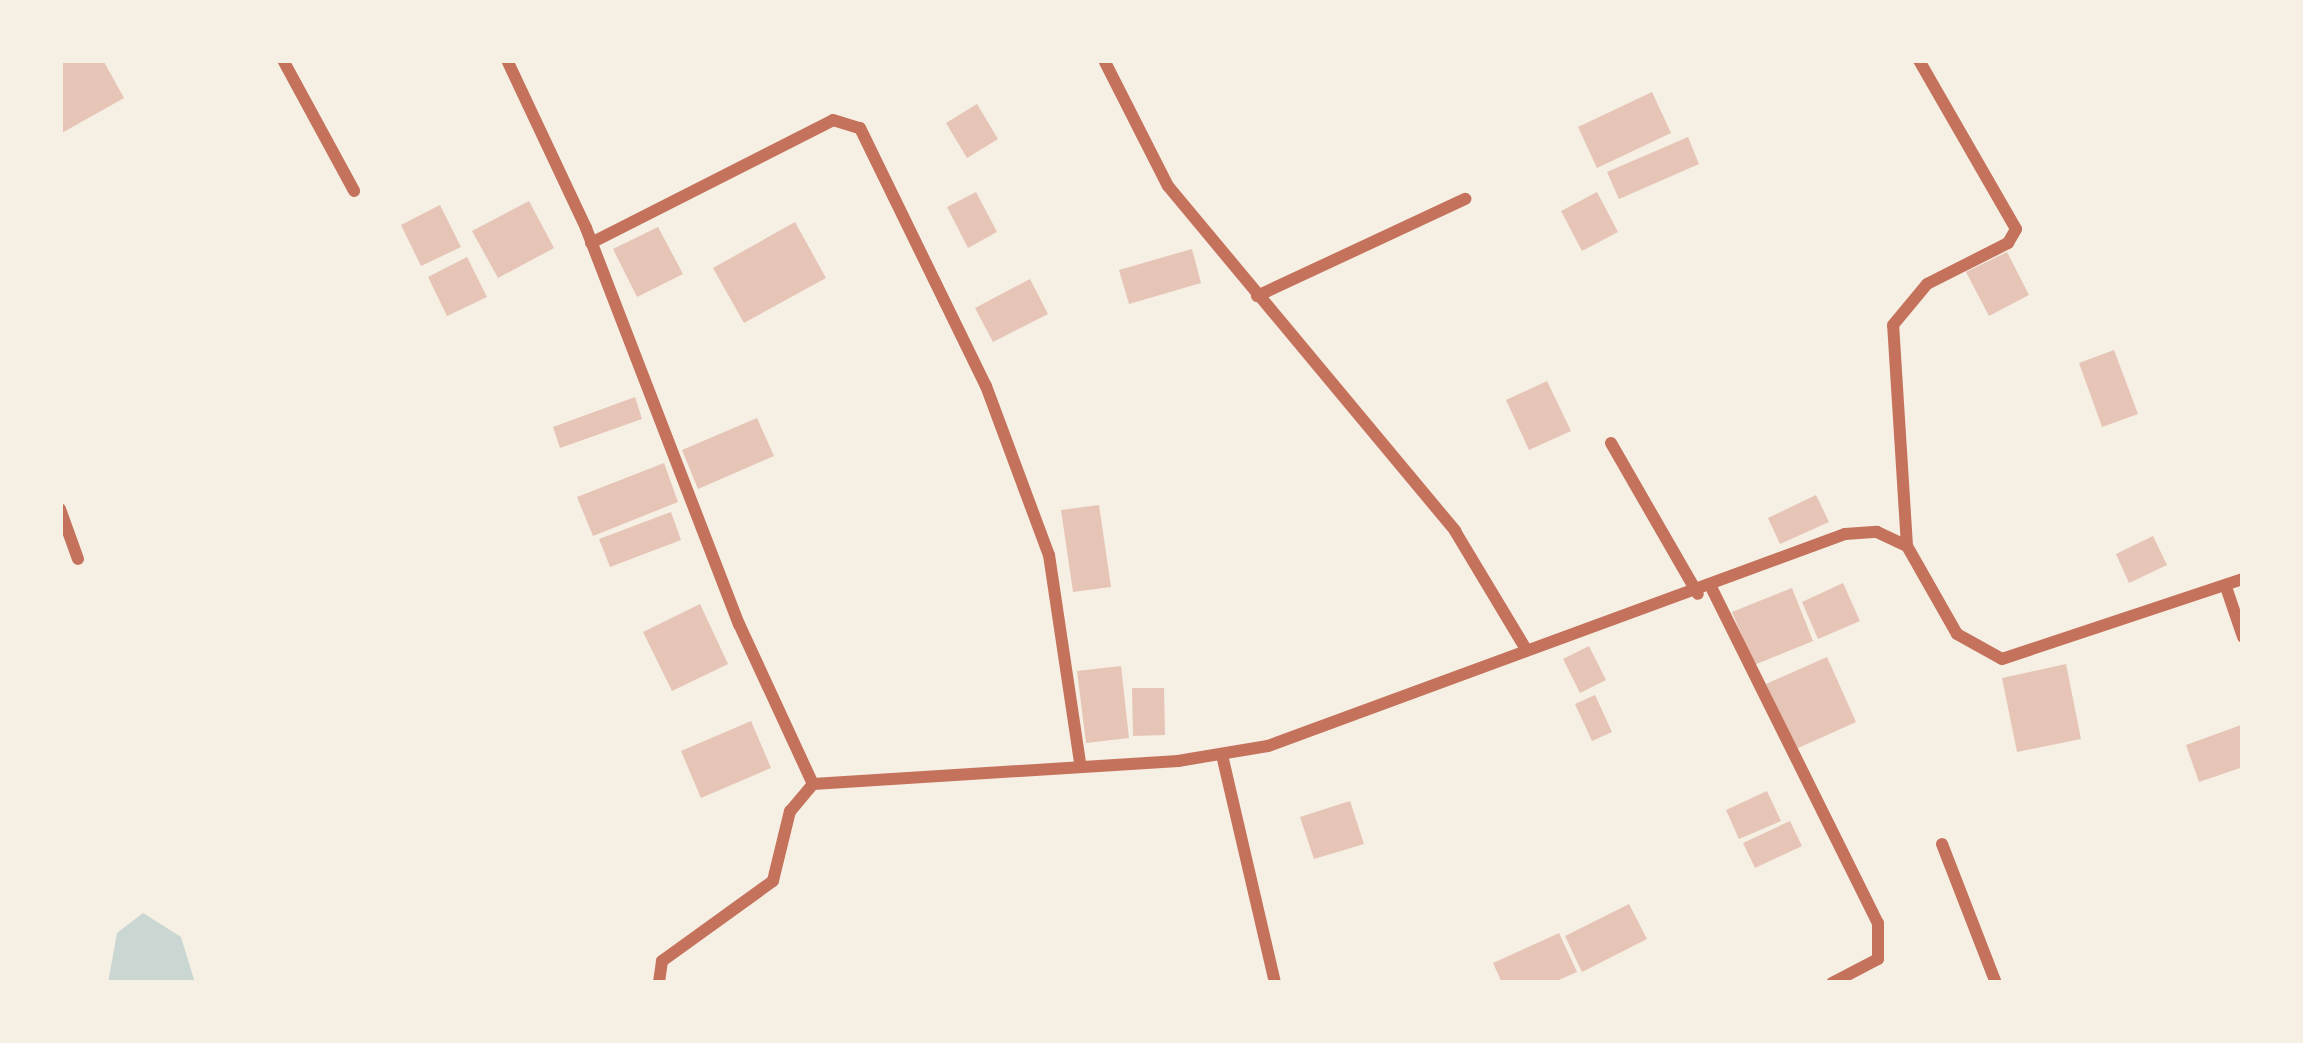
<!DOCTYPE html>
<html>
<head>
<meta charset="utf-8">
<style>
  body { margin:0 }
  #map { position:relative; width:2303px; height:1043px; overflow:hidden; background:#f6efe4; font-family:"Archivo Narrow",sans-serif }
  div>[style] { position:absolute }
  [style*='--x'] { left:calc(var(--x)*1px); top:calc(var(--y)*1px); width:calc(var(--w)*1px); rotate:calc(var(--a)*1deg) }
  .water>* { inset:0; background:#c9d6d2 }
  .building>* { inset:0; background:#e6c5b7 }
  .minor>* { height:12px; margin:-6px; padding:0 6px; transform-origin:6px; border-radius:6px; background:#c5725c }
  span { translate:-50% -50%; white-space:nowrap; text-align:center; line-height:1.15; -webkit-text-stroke:9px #f6efe4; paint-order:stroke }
  .frame { position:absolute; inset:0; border:63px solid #f6efe4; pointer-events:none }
</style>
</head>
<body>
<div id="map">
  <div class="water">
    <div style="clip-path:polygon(143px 913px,181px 937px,195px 983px,108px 983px,117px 933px)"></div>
  </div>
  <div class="building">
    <div style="clip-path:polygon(60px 60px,103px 60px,124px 98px,60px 134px)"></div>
    <div style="clip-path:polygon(1652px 92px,1671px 133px,1597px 168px,1578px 127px)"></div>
    <div style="clip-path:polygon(977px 104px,998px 139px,967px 158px,946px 123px)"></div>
    <div style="clip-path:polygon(1688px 137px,1699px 164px,1619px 199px,1607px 172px)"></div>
    <div style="clip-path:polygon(976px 192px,997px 232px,968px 248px,947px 207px)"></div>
    <div style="clip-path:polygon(1597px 192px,1618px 232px,1582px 251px,1561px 211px)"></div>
    <div style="clip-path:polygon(529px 201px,554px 248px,498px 278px,472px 231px)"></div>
    <div style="clip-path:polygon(440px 205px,461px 247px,421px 266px,401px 225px)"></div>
    <div style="clip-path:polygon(795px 222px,826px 278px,744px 323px,713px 268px)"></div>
    <div style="clip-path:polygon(658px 227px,683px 274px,637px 297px,613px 249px)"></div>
    <div style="clip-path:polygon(1192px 249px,1201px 283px,1129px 304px,1119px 270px)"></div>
    <div style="clip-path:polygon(2007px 252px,2029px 295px,1989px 316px,1966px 272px)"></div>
    <div style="clip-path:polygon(467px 257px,487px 297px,447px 316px,428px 277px)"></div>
    <div style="clip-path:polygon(1030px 279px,1048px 314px,993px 342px,975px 308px)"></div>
    <div style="clip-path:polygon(2114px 350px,2138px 414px,2102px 427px,2079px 363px)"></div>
    <div style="clip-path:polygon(1547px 381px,1571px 431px,1529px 450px,1506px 400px)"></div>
    <div style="clip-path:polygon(635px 397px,642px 419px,560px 448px,553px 427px)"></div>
    <div style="clip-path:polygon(757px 418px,774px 456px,698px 489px,682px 450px)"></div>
    <div style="clip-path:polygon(664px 463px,678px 502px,593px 536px,577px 497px)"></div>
    <div style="clip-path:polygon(1816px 495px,1829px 522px,1780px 544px,1768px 518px)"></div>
    <div style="clip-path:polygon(1099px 505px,1111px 587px,1073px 592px,1061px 510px)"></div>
    <div style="clip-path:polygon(671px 512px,681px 540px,610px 567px,599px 539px)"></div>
    <div style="clip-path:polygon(2153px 536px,2167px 565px,2129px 583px,2116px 554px)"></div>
    <div style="clip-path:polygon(1843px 583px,1860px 621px,1818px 639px,1802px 602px)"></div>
    <div style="clip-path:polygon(1792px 588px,1813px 641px,1754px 665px,1732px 612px)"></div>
    <div style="clip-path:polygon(700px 604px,728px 664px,672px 691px,643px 632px)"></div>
    <div style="clip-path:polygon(1589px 646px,1606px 680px,1580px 693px,1563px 659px)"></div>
    <div style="clip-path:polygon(1827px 657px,1856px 722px,1796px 749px,1766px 684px)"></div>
    <div style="clip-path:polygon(2066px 664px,2081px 739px,2017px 752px,2002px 678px)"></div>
    <div style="clip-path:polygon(1121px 666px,1129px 738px,1086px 743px,1077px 671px)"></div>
    <div style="clip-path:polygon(1132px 688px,1164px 688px,1165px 735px,1133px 736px)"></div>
    <div style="clip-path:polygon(1595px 695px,1612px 732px,1592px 741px,1575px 704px)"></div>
    <div style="clip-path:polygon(751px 721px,771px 768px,701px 798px,681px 751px)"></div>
    <div style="clip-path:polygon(2241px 725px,2243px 767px,2199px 782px,2186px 745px)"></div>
    <div style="clip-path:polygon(1767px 791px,1781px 821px,1739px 839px,1726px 810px)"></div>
    <div style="clip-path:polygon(1350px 801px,1364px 844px,1314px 859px,1300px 817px)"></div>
    <div style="clip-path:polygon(1790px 821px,1802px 846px,1755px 868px,1743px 843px)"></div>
    <div style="clip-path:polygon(1629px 904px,1647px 939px,1582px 972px,1565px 936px)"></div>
    <div style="clip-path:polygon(1559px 933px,1577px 972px,1552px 983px,1502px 983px,1493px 963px)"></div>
  </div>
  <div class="minor">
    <div style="--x:283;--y:60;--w:149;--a:61.5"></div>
    <div style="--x:507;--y:60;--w:186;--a:64.8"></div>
    <div style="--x:586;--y:228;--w:425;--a:68.9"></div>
    <div style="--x:739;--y:624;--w:176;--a:65.2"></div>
    <div style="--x:813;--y:784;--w:35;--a:130"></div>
    <div style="--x:790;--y:811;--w:72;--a:103.7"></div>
    <div style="--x:773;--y:881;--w:137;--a:144.2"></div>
    <div style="--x:662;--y:961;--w:22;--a:98"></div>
    <div style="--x:1104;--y:60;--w:141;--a:63.1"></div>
    <div style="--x:1168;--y:186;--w:449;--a:50.2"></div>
    <div style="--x:1455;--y:531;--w:138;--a:59"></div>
    <div style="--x:591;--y:243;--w:271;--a:-26.9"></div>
    <div style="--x:833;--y:120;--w:28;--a:17"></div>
    <div style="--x:860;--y:128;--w:287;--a:64"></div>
    <div style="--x:986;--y:386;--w:180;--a:69.6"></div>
    <div style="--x:1049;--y:555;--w:210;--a:81.5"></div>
    <div style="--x:1257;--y:296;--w:230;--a:-25"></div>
    <div style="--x:1611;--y:443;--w:174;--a:60.1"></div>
    <div style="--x:60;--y:509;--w:53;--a:70.2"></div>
    <div style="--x:1907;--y:546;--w:221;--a:-93.6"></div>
    <div style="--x:1893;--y:325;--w:53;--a:-50.3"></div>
    <div style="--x:1927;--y:284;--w:91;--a:-26.8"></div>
    <div style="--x:2008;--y:243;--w:16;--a:-60"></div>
    <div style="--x:2016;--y:229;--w:195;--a:-119.9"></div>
    <div style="--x:2226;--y:587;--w:53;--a:71.2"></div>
    <div style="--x:1712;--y:589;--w:373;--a:63.6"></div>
    <div style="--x:1878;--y:923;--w:36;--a:90"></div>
    <div style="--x:1878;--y:959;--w:52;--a:152.4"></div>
    <div style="--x:1222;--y:755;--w:234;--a:76.9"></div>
    <div style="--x:813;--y:784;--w:366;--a:-3.6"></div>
    <div style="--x:1178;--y:761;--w:91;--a:-9.5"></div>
    <div style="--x:1268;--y:746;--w:615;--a:-20.17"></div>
    <div style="--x:1845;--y:534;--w:32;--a:-4"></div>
    <div style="--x:1877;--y:532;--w:33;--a:25"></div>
    <div style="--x:1907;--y:546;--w:101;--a:60.4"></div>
    <div style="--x:1957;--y:634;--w:51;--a:29.1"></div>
    <div style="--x:2002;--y:659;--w:254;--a:-18.4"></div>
    <div style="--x:1942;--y:844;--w:149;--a:68.8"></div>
  </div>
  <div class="frame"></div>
</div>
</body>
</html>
